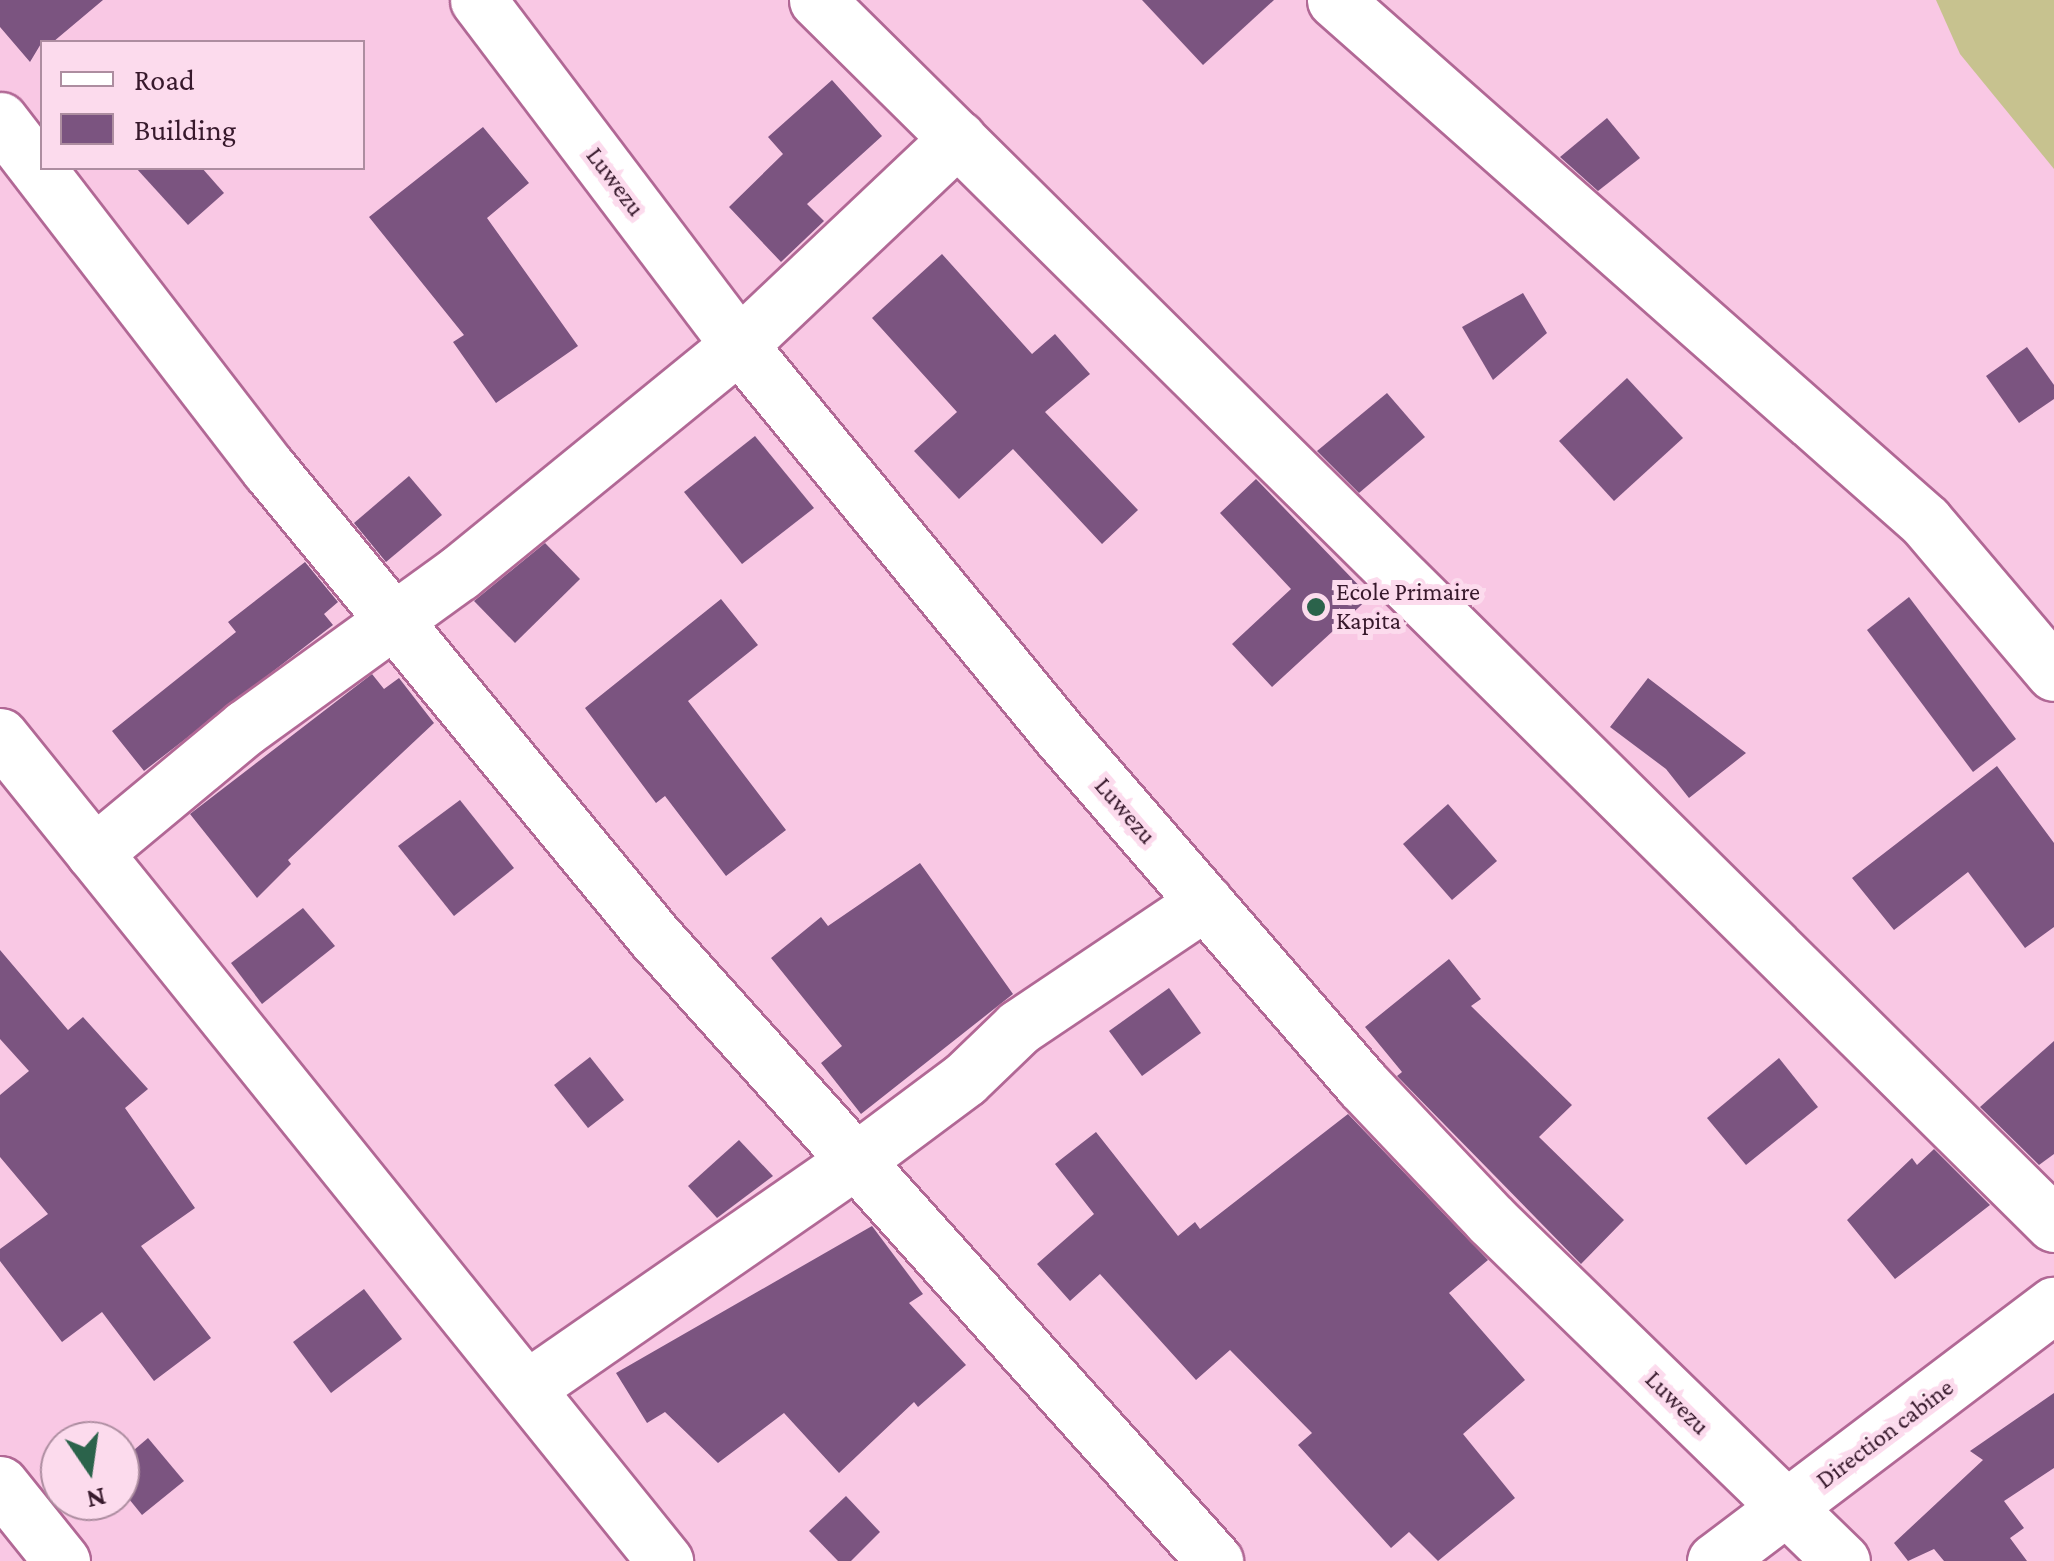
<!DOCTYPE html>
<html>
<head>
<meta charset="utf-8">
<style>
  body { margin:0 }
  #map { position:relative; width:2054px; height:1561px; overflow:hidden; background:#f9c8e4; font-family:"Crimson Pro",serif }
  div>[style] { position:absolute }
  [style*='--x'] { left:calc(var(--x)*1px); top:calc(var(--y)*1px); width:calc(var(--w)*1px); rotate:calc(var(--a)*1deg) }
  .green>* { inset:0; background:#c7c28f }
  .building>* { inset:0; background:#7b5480 }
  .roads { filter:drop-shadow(2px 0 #b16895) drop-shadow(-2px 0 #b16895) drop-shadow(0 2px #b16895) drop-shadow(0 -2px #b16895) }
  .minor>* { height:55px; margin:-27.5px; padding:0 27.5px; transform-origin:27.5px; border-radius:27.5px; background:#fff }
  .dots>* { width:28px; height:28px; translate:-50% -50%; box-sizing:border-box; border:5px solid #fcdbed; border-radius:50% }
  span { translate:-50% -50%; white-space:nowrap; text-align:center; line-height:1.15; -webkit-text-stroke:10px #fcdbed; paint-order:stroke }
  .street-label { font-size:25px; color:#37192c }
  .poi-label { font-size:25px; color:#37192c }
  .left { translate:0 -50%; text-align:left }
  .legend { position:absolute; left:40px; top:40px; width:325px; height:130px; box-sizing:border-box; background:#fcdbed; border:2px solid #ad8da0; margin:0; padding:12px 18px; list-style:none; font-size:30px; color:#37192c }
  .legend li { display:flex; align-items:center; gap:20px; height:50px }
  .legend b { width:50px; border:2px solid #ad8da0 }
  .north { position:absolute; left:40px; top:1421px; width:100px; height:100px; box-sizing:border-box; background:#fcdbed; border:2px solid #ad8da0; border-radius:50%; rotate:167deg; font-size:28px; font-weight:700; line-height:40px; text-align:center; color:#37192c }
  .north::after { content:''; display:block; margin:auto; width:35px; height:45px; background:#2b634b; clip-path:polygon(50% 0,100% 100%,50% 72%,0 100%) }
</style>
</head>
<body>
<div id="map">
  <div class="green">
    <div style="clip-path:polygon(1936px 0,2054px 0,2054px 169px,1960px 54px)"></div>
  </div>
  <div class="building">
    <div style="clip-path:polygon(0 0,103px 0,53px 42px,42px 42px,30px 62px,0 27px)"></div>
    <div style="clip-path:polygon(1142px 0,1274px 0,1203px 65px)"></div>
    <div style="clip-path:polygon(832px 80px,882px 136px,807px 204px,824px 221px,781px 262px,729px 207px,783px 154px,768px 137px)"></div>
    <div style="clip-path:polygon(1607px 118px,1640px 158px,1598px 191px,1560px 157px)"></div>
    <div style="clip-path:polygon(483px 127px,529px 183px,487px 218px,578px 346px,496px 403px,453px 342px,464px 335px,369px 217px)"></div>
    <div style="clip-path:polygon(136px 168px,202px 168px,224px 193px,188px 225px)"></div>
    <div style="clip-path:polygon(942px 254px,1032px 354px,1055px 334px,1090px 374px,1045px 412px,1138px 510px,1102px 544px,1013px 449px,959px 499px,914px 451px,957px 412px,872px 318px)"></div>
    <div style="clip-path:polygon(1523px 293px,1547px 333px,1493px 380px,1462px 327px)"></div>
    <div style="clip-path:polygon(2027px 347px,2054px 385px,2054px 399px,2019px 423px,1986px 376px)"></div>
    <div style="clip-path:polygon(1627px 378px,1683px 438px,1614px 501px,1559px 441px)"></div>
    <div style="clip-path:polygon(1387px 393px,1425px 437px,1359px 493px,1317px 451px)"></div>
    <div style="clip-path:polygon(755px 436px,814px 508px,742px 564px,684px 492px)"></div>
    <div style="clip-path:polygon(409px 476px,442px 515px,386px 562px,354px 523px)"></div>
    <div style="clip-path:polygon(1256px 479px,1370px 597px,1272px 687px,1232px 644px,1291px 589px,1220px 513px)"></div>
    <div style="clip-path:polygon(545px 543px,580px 579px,515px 643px,474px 601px)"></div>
    <div style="clip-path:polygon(305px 562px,338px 602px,324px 614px,333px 625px,144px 771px,112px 731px,236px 632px,228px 622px)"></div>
    <div style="clip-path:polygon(1909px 597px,2016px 739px,1973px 772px,1867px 630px)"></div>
    <div style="clip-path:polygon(721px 599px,758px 645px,688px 701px,786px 830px,726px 876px,665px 796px,656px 803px,585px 708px)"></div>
    <div style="clip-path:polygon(372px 674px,384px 689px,399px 678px,434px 723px,288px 860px,291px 864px,257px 898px,190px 814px)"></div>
    <div style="clip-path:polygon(1648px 678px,1746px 753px,1689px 798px,1666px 769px,1610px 727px)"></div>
    <div style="clip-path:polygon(1997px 766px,2054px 843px,2054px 927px,2025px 948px,1968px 872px,1894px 930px,1852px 878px)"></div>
    <div style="clip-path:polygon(460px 800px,514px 868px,454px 916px,398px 846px)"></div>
    <div style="clip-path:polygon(1448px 804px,1497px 861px,1452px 900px,1403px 844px)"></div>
    <div style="clip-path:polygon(920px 863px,1013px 994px,861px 1114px,821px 1063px,842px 1046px,771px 958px,821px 917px,828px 926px)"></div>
    <div style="clip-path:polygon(303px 908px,335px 946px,262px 1004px,231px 963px)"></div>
    <div style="clip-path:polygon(0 950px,68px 1030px,83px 1017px,148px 1089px,125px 1108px,195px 1208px,141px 1246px,211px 1338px,154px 1381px,102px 1312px,62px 1342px,0 1261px,0 1249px,48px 1214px,0 1157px,0 1095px,29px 1071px,0 1039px)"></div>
    <div style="clip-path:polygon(1449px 959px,1481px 999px,1471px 1006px,1572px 1105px,1539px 1137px,1624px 1220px,1581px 1264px,1397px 1076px,1402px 1072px,1365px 1027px)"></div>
    <div style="clip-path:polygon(1169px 988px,1201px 1033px,1142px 1076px,1109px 1031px)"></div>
    <div style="clip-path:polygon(2054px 1041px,2054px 1154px,2039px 1165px,1980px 1107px)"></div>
    <div style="clip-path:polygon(590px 1057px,624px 1100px,588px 1128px,554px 1085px)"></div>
    <div style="clip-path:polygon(1779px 1058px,1818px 1107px,1746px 1165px,1707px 1118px)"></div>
    <div style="clip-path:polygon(1348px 1114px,1488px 1260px,1449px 1293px,1525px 1380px,1463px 1434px,1515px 1498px,1438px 1561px,1409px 1532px,1391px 1548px,1298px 1445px,1312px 1433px,1230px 1350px,1196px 1380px,1100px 1274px,1070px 1301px,1037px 1264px,1094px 1214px,1055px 1164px,1096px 1132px,1178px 1236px,1195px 1222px,1200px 1229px)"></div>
    <div style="clip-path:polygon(739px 1140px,773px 1176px,717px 1218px,688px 1186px)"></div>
    <div style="clip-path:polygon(1934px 1149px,1990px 1205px,1895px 1279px,1847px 1220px,1912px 1158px,1917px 1165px)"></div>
    <div style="clip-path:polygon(872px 1226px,923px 1294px,909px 1303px,966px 1365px,918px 1407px,914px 1402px,839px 1473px,784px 1413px,718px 1463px,665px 1412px,647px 1423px,616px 1373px)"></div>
    <div style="clip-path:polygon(364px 1289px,402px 1339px,331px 1393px,293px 1342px)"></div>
    <div style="clip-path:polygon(2054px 1393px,2054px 1468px,2004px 1501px,2024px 1528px,2010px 1538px,2027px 1561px,1944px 1561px,1934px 1549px,1908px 1561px,1894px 1543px,1983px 1460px,1970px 1451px)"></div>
    <div style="clip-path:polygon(148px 1438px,184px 1481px,142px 1515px,120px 1488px,120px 1462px)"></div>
    <div style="clip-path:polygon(846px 1496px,880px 1532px,851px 1561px,838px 1561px,809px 1531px)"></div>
  </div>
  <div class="roads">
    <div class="minor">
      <div style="--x:478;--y:0;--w:433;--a:52.9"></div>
      <div style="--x:739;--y:345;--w:504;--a:50.56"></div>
      <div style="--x:1059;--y:734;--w:464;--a:49.1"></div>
      <div style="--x:1363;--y:1085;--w:185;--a:46.5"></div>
      <div style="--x:1490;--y:1219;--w:491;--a:44.2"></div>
      <div style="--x:817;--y:0;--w:1740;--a:44.7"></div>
      <div style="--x:1335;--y:0;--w:787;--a:41.45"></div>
      <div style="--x:1925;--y:521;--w:199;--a:49.7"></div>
      <div style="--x:0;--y:120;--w:441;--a:52.4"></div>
      <div style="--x:269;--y:469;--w:605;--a:50.5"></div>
      <div style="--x:654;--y:936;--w:840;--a:48.09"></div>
      <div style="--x:0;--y:736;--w:1060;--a:51.13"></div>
      <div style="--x:94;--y:853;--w:197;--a:-39.7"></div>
      <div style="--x:246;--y:727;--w:263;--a:-35.9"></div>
      <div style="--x:459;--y:573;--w:361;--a:-39.2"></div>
      <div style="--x:739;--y:345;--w:301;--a:-43.4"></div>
      <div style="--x:527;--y:1388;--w:399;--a:-34.7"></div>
      <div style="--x:855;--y:1161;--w:137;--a:-36.7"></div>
      <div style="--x:965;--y:1079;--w:75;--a:-43.9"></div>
      <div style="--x:1019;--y:1027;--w:224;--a:-33.9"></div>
      <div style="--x:0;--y:1484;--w:99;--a:51.2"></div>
      <div style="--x:1715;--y:1561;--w:425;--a:-37.1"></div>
    </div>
  </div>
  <div class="dots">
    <div style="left:1316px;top:607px;background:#2b634b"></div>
  </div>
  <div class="street-label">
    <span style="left:615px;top:182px;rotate:53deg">Luwezu</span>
    <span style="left:1125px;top:811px;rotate:49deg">Luwezu</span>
    <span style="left:1677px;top:1403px;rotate:45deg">Luwezu</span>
    <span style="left:1885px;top:1434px;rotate:-37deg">Direction cabine</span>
  </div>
  <div class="poi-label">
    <span class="left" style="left:1336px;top:607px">Ecole Primaire<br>Kapita</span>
  </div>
  <ul class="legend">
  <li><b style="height:12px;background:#fff"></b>Road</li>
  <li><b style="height:28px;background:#7b5480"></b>Building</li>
  </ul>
  <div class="north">N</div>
</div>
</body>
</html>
